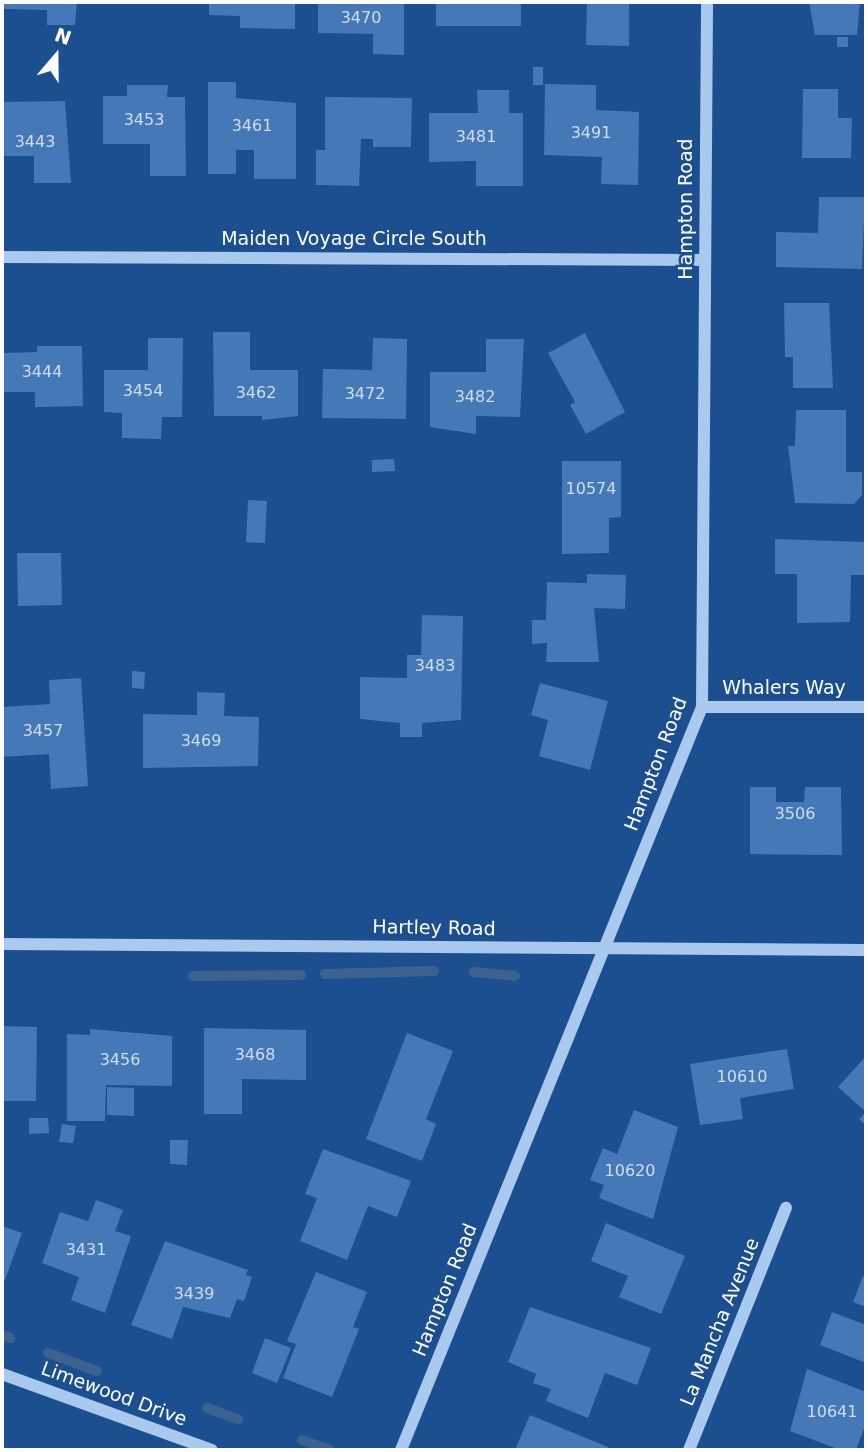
<!DOCTYPE html>
<html>
<head>
<meta charset="utf-8">
<style>
  body { margin:0 }
  #map { position:relative; width:868px; height:1452px; overflow:hidden; background:#1b4f8f; font-family:"DejaVu Sans",sans-serif }
  div>[style] { position:absolute }
  [style*='--x'] { left:calc(var(--x)*1px); top:calc(var(--y)*1px); width:calc(var(--w)*1px); rotate:calc(var(--a)*1deg) }
  .stream>* { height:10px; margin:-5px; padding:0 5px; transform-origin:5px; border-radius:5px; background:#3c6290 }
  .building>* { inset:0; background:#4478b7 }
  .minor>* { height:12px; margin:-6px; padding:0 6px; transform-origin:6px; border-radius:6px; background:#a9c9ee }
  span { translate:-50% -50%; white-space:nowrap; text-align:center; line-height:1.15; -webkit-text-stroke:5px #1b4f8f; paint-order:stroke }
  .number-label { font-size:16px; color:#d0dded }
  .number-label span { -webkit-text-stroke-width:0 }
  .street-label { font-size:19px; color:#fff }
  .frame { position:absolute; inset:0; border:4px solid #fff; pointer-events:none }
  .north { position:absolute; left:21px; top:21px; width:70px; height:70px; -webkit-text-stroke:5px #1b4f8f; paint-order:stroke; rotate:20deg; font-size:19px; font-weight:700; line-height:28px; text-align:center; color:#fff }
  .north::after { content:''; display:block; margin:auto; width:24px; height:32px; background:#fff; clip-path:polygon(50% 0,100% 100%,50% 72%,0 100%) }
</style>
</head>
<body>
<div id="map">
  <div class="stream">
    <div style="--x:474;--y:972;--w:41;--a:5.6"></div>
    <div style="--x:325;--y:974;--w:109;--a:-1.6"></div>
    <div style="--x:193;--y:976;--w:108;--a:-0.5"></div>
    <div style="--x:2;--y:1335;--w:9;--a:21"></div>
    <div style="--x:48;--y:1353;--w:52;--a:20.2"></div>
    <div style="--x:207;--y:1408;--w:33;--a:20"></div>
    <div style="--x:302;--y:1440;--w:30;--a:20"></div>
  </div>
  <div class="building">
    <div style="clip-path:polygon(2px 2px,77px 2px,75px 25px,47px 25px,47px 10px,2px 9px)"></div>
    <div style="clip-path:polygon(209px 2px,295px 2px,295px 29px,240px 28px,240px 16px,209px 15px)"></div>
    <div style="clip-path:polygon(318px 2px,404px 2px,404px 55px,373px 54px,373px 34px,318px 33px)"></div>
    <div style="clip-path:polygon(436px 2px,521px 2px,521px 26px,436px 26px)"></div>
    <div style="clip-path:polygon(587px 2px,629px 2px,629px 46px,586px 45px)"></div>
    <div style="clip-path:polygon(809px 2px,860px 2px,857px 35px,815px 35px)"></div>
    <div style="clip-path:polygon(837px 37px,848px 37px,848px 47px,837px 47px)"></div>
    <div style="clip-path:polygon(533px 67px,543px 67px,543px 85px,533px 85px)"></div>
    <div style="clip-path:polygon(208px 82px,236px 82px,236px 98px,296px 103px,296px 179px,254px 179px,254px 150px,236px 150px,236px 174px,208px 174px)"></div>
    <div style="clip-path:polygon(545px 84px,596px 85px,596px 110px,639px 112px,638px 185px,601px 184px,602px 157px,544px 155px)"></div>
    <div style="clip-path:polygon(127px 85px,168px 85px,167px 97px,185px 97px,186px 176px,150px 176px,150px 144px,103px 144px,103px 96px,127px 96px)"></div>
    <div style="clip-path:polygon(803px 89px,838px 89px,838px 118px,852px 118px,851px 158px,802px 158px)"></div>
    <div style="clip-path:polygon(477px 90px,509px 90px,509px 113px,523px 113px,523px 186px,476px 186px,476px 161px,429px 162px,429px 113px,478px 113px)"></div>
    <div style="clip-path:polygon(325px 97px,412px 98px,411px 147px,373px 147px,373px 139px,361px 139px,359px 186px,316px 185px,316px 150px,325px 150px)"></div>
    <div style="clip-path:polygon(65px 101px,71px 183px,34px 183px,34px 156px,2px 156px,2px 102px)"></div>
    <div style="clip-path:polygon(819px 197px,865px 197px,862px 269px,776px 267px,776px 232px,818px 233px)"></div>
    <div style="clip-path:polygon(784px 303px,829px 303px,833px 388px,793px 388px,793px 357px,785px 357px)"></div>
    <div style="clip-path:polygon(213px 332px,250px 332px,250px 370px,298px 370px,298px 416px,262px 420px,262px 416px,214px 416px)"></div>
    <div style="clip-path:polygon(585px 333px,625px 412px,586px 434px,570px 405px,575px 402px,548px 353px)"></div>
    <div style="clip-path:polygon(148px 338px,183px 338px,182px 417px,162px 417px,161px 439px,122px 438px,122px 413px,104px 412px,104px 370px,148px 370px)"></div>
    <div style="clip-path:polygon(373px 338px,407px 339px,406px 419px,322px 418px,323px 369px,372px 370px)"></div>
    <div style="clip-path:polygon(486px 339px,524px 339px,520px 417px,476px 416px,476px 434px,430px 427px,430px 372px,486px 372px)"></div>
    <div style="clip-path:polygon(37px 346px,82px 346px,83px 406px,35px 407px,35px 392px,2px 392px,2px 353px,37px 352px)"></div>
    <div style="clip-path:polygon(796px 410px,846px 410px,846px 472px,862px 472px,862px 495px,854px 504px,795px 503px,788px 446px,795px 446px)"></div>
    <div style="clip-path:polygon(394px 459px,395px 471px,372px 472px,372px 460px)"></div>
    <div style="clip-path:polygon(562px 461px,621px 461px,621px 517px,609px 518px,609px 553px,562px 554px)"></div>
    <div style="clip-path:polygon(248px 500px,267px 501px,265px 543px,246px 542px)"></div>
    <div style="clip-path:polygon(775px 539px,866px 542px,866px 575px,851px 575px,850px 622px,797px 623px,797px 574px,775px 574px)"></div>
    <div style="clip-path:polygon(17px 553px,61px 553px,62px 605px,18px 606px)"></div>
    <div style="clip-path:polygon(587px 574px,626px 575px,625px 609px,594px 608px,599px 662px,546px 662px,547px 643px,532px 644px,532px 620px,546px 620px,547px 582px,587px 583px)"></div>
    <div style="clip-path:polygon(422px 615px,463px 616px,461px 720px,422px 723px,422px 737px,400px 737px,400px 723px,360px 719px,360px 677px,407px 678px,407px 655px,421px 655px)"></div>
    <div style="clip-path:polygon(132px 671px,145px 672px,144px 689px,132px 688px)"></div>
    <div style="clip-path:polygon(81px 678px,88px 786px,51px 789px,49px 754px,2px 757px,2px 707px,50px 704px,49px 680px)"></div>
    <div style="clip-path:polygon(540px 683px,608px 701px,590px 770px,539px 756px,548px 720px,531px 715px)"></div>
    <div style="clip-path:polygon(197px 692px,225px 693px,224px 716px,259px 717px,258px 766px,143px 768px,143px 714px,197px 715px)"></div>
    <div style="clip-path:polygon(750px 787px,776px 787px,776px 802px,804px 802px,805px 787px,841px 787px,842px 855px,750px 854px)"></div>
    <div style="clip-path:polygon(2px 1026px,37px 1027px,36px 1101px,2px 1101px)"></div>
    <div style="clip-path:polygon(204px 1028px,306px 1030px,306px 1080px,242px 1079px,242px 1114px,204px 1114px)"></div>
    <div style="clip-path:polygon(90px 1029px,172px 1036px,172px 1086px,106px 1085px,105px 1121px,67px 1121px,67px 1034px,90px 1035px)"></div>
    <div style="clip-path:polygon(407px 1033px,453px 1051px,426px 1119px,436px 1124px,422px 1161px,366px 1139px)"></div>
    <div style="clip-path:polygon(787px 1049px,794px 1089px,740px 1098px,743px 1119px,700px 1125px,690px 1064px)"></div>
    <div style="clip-path:polygon(866px 1056px,866px 1126px,859px 1119px,866px 1112px,838px 1087px)"></div>
    <div style="clip-path:polygon(107px 1087px,134px 1088px,134px 1116px,107px 1115px)"></div>
    <div style="clip-path:polygon(634px 1110px,678px 1127px,653px 1219px,599px 1198px,604px 1185px,590px 1180px,603px 1148px,617px 1154px)"></div>
    <div style="clip-path:polygon(29px 1118px,48px 1118px,49px 1133px,29px 1134px)"></div>
    <div style="clip-path:polygon(62px 1124px,76px 1126px,73px 1143px,59px 1142px)"></div>
    <div style="clip-path:polygon(170px 1140px,188px 1140px,187px 1165px,170px 1164px)"></div>
    <div style="clip-path:polygon(323px 1149px,411px 1181px,397px 1217px,368px 1206px,347px 1260px,300px 1241px,317px 1198px,305px 1194px)"></div>
    <div style="clip-path:polygon(96px 1200px,123px 1210px,115px 1231px,131px 1236px,105px 1313px,71px 1300px,79px 1277px,42px 1263px,60px 1212px,88px 1221px)"></div>
    <div style="clip-path:polygon(606px 1223px,685px 1256px,661px 1314px,619px 1297px,628px 1276px,591px 1261px)"></div>
    <div style="clip-path:polygon(2px 1226px,22px 1233px,5px 1280px,2px 1279px)"></div>
    <div style="clip-path:polygon(165px 1241px,248px 1270px,246px 1275px,252px 1277px,244px 1301px,237px 1299px,230px 1318px,183px 1307px,172px 1339px,131px 1325px)"></div>
    <div style="clip-path:polygon(316px 1272px,367px 1292px,353px 1327px,359px 1329px,332px 1397px,283px 1378px,296px 1344px,287px 1341px)"></div>
    <div style="clip-path:polygon(863px 1276px,866px 1277px,866px 1307px,853px 1302px)"></div>
    <div style="clip-path:polygon(530px 1307px,651px 1348px,637px 1385px,605px 1373px,588px 1418px,546px 1401px,551px 1389px,533px 1383px,536px 1374px,508px 1362px)"></div>
    <div style="clip-path:polygon(832px 1312px,866px 1325px,866px 1363px,820px 1345px)"></div>
    <div style="clip-path:polygon(265px 1338px,291px 1348px,277px 1383px,252px 1373px)"></div>
    <div style="clip-path:polygon(807px 1369px,866px 1392px,866px 1423px,856px 1450px,840px 1450px,790px 1431px)"></div>
    <div style="clip-path:polygon(530px 1415px,608px 1447px,607px 1450px,515px 1450px)"></div>
  </div>
  <div class="minor">
    <div style="--x:2;--y:257;--w:703;--a:0.24"></div>
    <div style="--x:702;--y:707;--w:164;--a:0"></div>
    <div style="--x:2;--y:944;--w:864;--a:0.4"></div>
    <div style="--x:2;--y:1374;--w:223;--a:19.9"></div>
    <div style="--x:401;--y:1450;--w:802;--a:-67.95"></div>
    <div style="--x:702;--y:707;--w:705;--a:-89.59"></div>
    <div style="--x:689;--y:1450;--w:261;--a:-68.2"></div>
  </div>
  <div class="number-label">
    <span style="left:361px;top:18px">3470</span>
    <span style="left:144px;top:120px">3453</span>
    <span style="left:252px;top:126px">3461</span>
    <span style="left:591px;top:133px">3491</span>
    <span style="left:476px;top:137px">3481</span>
    <span style="left:35px;top:142px">3443</span>
    <span style="left:42px;top:372px">3444</span>
    <span style="left:143px;top:391px">3454</span>
    <span style="left:256px;top:393px">3462</span>
    <span style="left:365px;top:394px">3472</span>
    <span style="left:475px;top:397px">3482</span>
    <span style="left:591px;top:489px">10574</span>
    <span style="left:435px;top:666px">3483</span>
    <span style="left:43px;top:731px">3457</span>
    <span style="left:201px;top:741px">3469</span>
    <span style="left:795px;top:814px">3506</span>
    <span style="left:255px;top:1055px">3468</span>
    <span style="left:120px;top:1060px">3456</span>
    <span style="left:742px;top:1077px">10610</span>
    <span style="left:630px;top:1171px">10620</span>
    <span style="left:86px;top:1250px">3431</span>
    <span style="left:194px;top:1294px">3439</span>
    <span style="left:832px;top:1412px">10641</span>
  </div>
  <div class="street-label">
    <span style="left:686px;top:209px;rotate:-90deg">Hampton Road</span>
    <span style="left:354px;top:239px">Maiden Voyage Circle South</span>
    <span style="left:784px;top:688px">Whalers Way</span>
    <span style="left:656px;top:764px;rotate:-69deg">Hampton Road</span>
    <span style="left:434px;top:928px;rotate:1deg">Hartley Road</span>
    <span style="left:445px;top:1290px;rotate:-68deg">Hampton Road</span>
    <span style="left:720px;top:1322px;rotate:-68deg">La Mancha Avenue</span>
    <span style="left:114px;top:1394px;rotate:20deg">Limewood Drive</span>
  </div>
  <div class="frame"></div>
  <div class="north">N</div>
</div>
</body>
</html>
